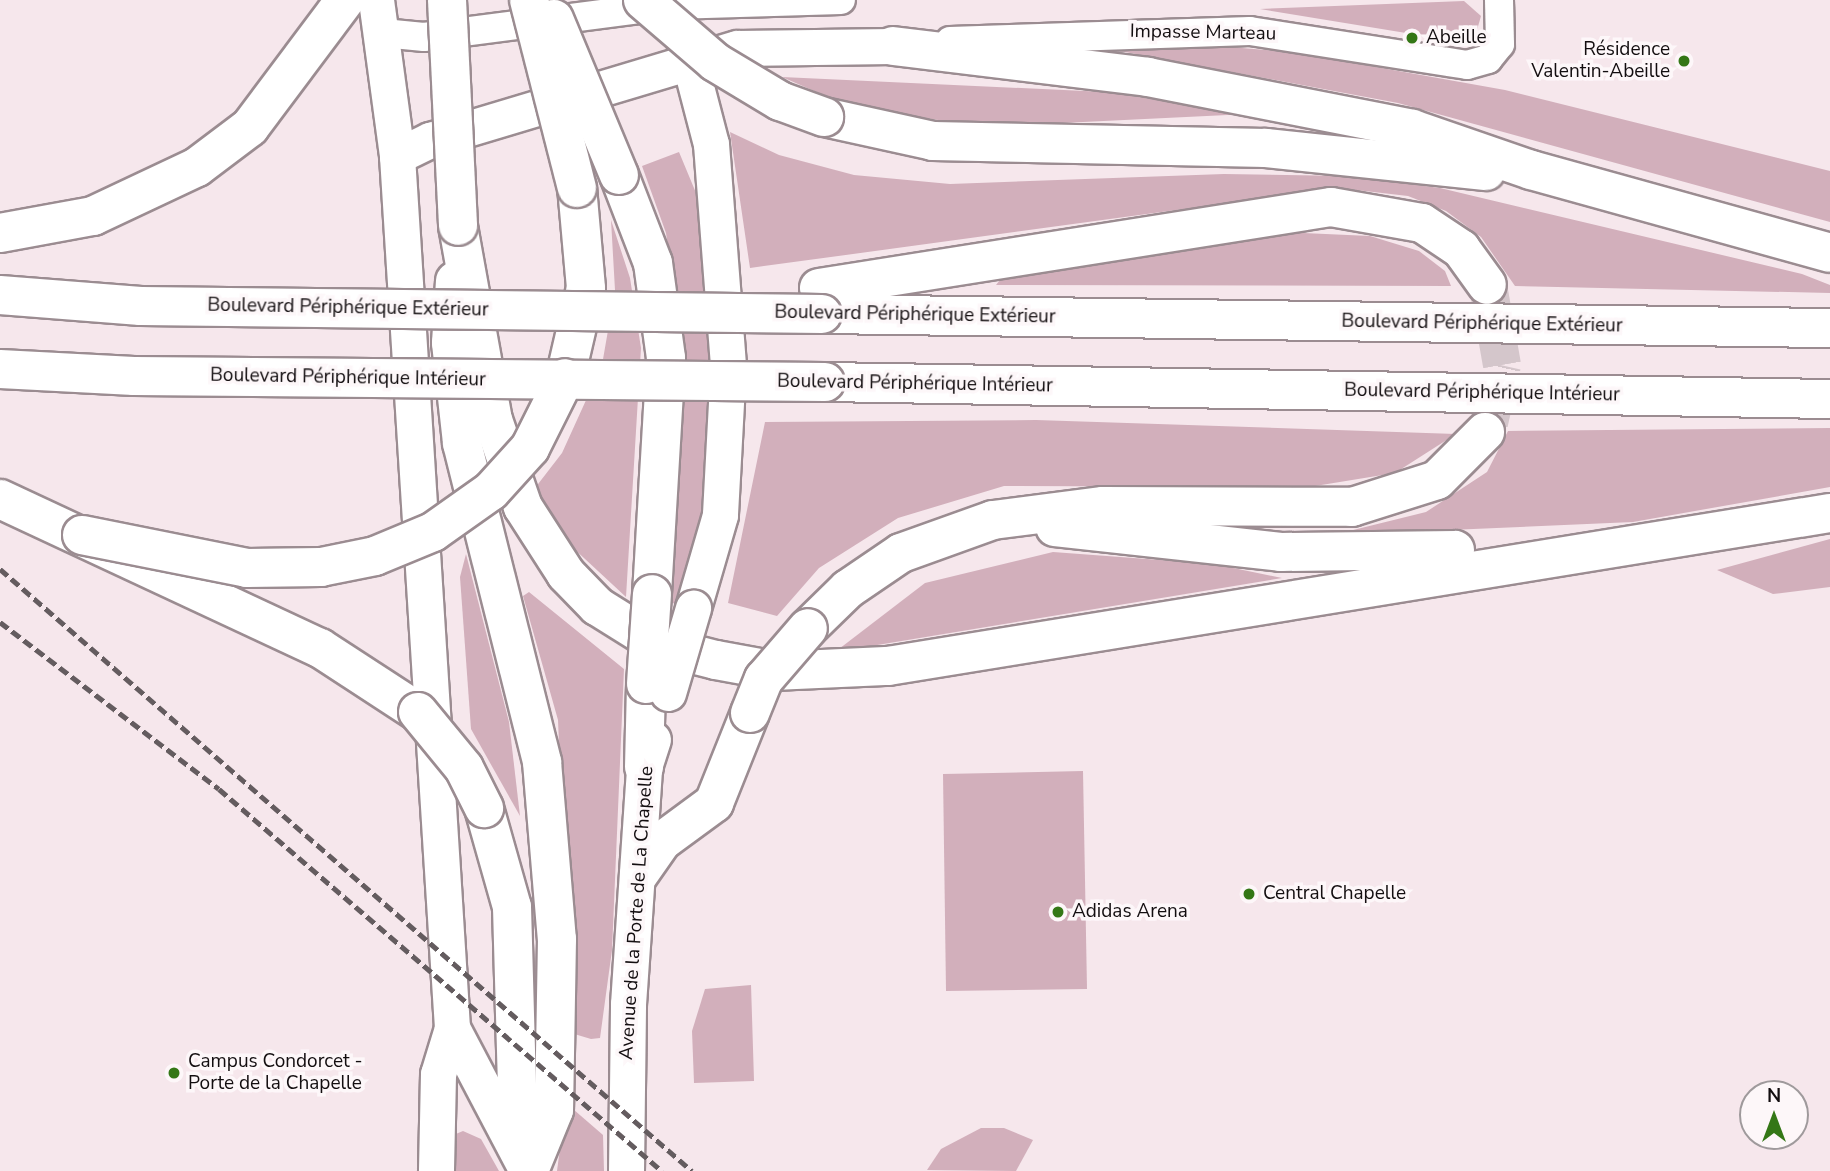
<!DOCTYPE html>
<html>
<head>
<meta charset="utf-8">
<style>
  body { margin:0 }
  #map { position:relative; width:1830px; height:1171px; overflow:hidden; background:#f6e7ec; font-family:"Nunito Sans",sans-serif }
  div>[style] { position:absolute }
  [style*='--x'] { left:calc(var(--x)*1px); top:calc(var(--y)*1px); width:calc(var(--w)*1px); rotate:calc(var(--a)*1deg) }
  .green>* { inset:0; background:#d2afbb }
  .highway-tunnel>* { height:38px; margin-top:-19px; transform-origin:0; background:repeating-linear-gradient(90deg,#d4c6cb 0 38px,transparent 0 57px) }
  .roads { filter:drop-shadow(2px 0 #9b8c91) drop-shadow(-2px 0 #9b8c91) drop-shadow(0 2px #9b8c91) drop-shadow(0 -2px #9b8c91) }
  .minor>* { height:28px; margin:-14px; padding:0 14px; transform-origin:14px; border-radius:14px; background:#fff }
  .major>* { height:35px; margin:-17.5px; padding:0 17.5px; transform-origin:17.5px; border-radius:17.5px; background:#fff }
  .highway>* { height:38px; margin:-19px; padding:0 19px; transform-origin:19px; border-radius:19px; background:#fff }
  .rail>* { height:5px; margin-top:-2.5px; transform-origin:0; background:repeating-linear-gradient(90deg,#645c5f 0 10px,transparent 0 15px) }
  .bridges { filter:drop-shadow(2px 0 #9b8c91) drop-shadow(-2px 0 #9b8c91) drop-shadow(0 2px #9b8c91) drop-shadow(0 -2px #9b8c91) }
  .major-bridge>* { height:35px; margin:-17.5px; padding:0 17.5px; transform-origin:17.5px; border-radius:17.5px; background:#fff }
  .highway-bridge>* { height:38px; margin:-19px; padding:0 19px; transform-origin:19px; border-radius:19px; background:#fff }
  .dots>* { width:19px; height:19px; translate:-50% -50%; box-sizing:border-box; border:4px solid #fdf7f9; border-radius:50% }
  span { translate:-50% -50%; white-space:nowrap; text-align:center; line-height:1.15; -webkit-text-stroke:7px #fdf7f9; paint-order:stroke }
  .street-label { font-size:19px; color:#130e10 }
  .poi-label { font-size:19px; color:#130e10 }
  .left { translate:0 -50%; text-align:left }
  .right { translate:-100% -50%; text-align:right }
  .north { position:absolute; left:1739px; top:1080px; width:70px; height:70px; box-sizing:border-box; background:#fdf7f9; border:2px solid #9f9a9c; border-radius:50%; rotate:0deg; font-size:19px; font-weight:700; line-height:28px; text-align:center; color:#130e10 }
  .north::after { content:''; display:block; margin:auto; width:24px; height:32px; background:#347716; clip-path:polygon(50% 0,100% 100%,50% 72%,0 100%) }
</style>
</head>
<body>
<div id="map">
  <div class="green">
    <div style="clip-path:polygon(1464px 1px,1481px 16px,1475px 37px,1455px 41px,1260px 9px)"></div>
    <div style="clip-path:polygon(1218px 46px,1292px 52px,1505px 90px,1830px 171px,1830px 222px,1398px 103px,1109px 49px)"></div>
    <div style="clip-path:polygon(782px 77px,1106px 92px,1248px 114px,979px 127px,844px 104px)"></div>
    <div style="clip-path:polygon(730px 132px,779px 155px,854px 175px,950px 184px,1224px 174px,1348px 176px,1440px 188px,1802px 274px,1830px 285px,1830px 293px,1515px 286px,1481px 237px,1446px 211px,1408px 196px,1339px 188px,750px 268px)"></div>
    <div style="clip-path:polygon(679px 152px,711px 229px,710px 490px,680px 604px,671px 603px,683px 345px,666px 233px,642px 166px)"></div>
    <div style="clip-path:polygon(611px 220px,630px 278px,641px 348px,626px 597px,571px 546px,535px 488px,562px 453px,602px 365px,615px 290px)"></div>
    <div style="clip-path:polygon(1257px 231px,1370px 236px,1419px 251px,1445px 271px,1451px 286px,996px 285px,1007px 271px)"></div>
    <div style="clip-path:polygon(1036px 420px,1456px 434px,1395px 473px,1309px 487px,1004px 486px,898px 518px,819px 568px,777px 616px,728px 603px,765px 422px)"></div>
    <div style="clip-path:polygon(1830px 428px,1830px 487px,1633px 522px,1333px 535px,1426px 512px,1487px 472px,1508px 431px)"></div>
    <div style="clip-path:polygon(1830px 539px,1830px 587px,1773px 594px,1717px 570px)"></div>
    <div style="clip-path:polygon(1053px 552px,1214px 564px,1282px 578px,835px 652px,925px 583px)"></div>
    <div style="clip-path:polygon(466px 554px,509px 722px,520px 816px,471px 729px,460px 577px)"></div>
    <div style="clip-path:polygon(529px 592px,624px 669px,612px 950px,600px 1038px,591px 1039px,571px 1033px,558px 720px,523px 596px)"></div>
    <div style="clip-path:polygon(1083px 771px,1087px 989px,946px 991px,943px 774px)"></div>
    <div style="clip-path:polygon(751px 985px,754px 1081px,694px 1083px,692px 1031px,705px 989px)"></div>
    <div style="clip-path:polygon(566px 1103px,603px 1135px,604px 1171px,557px 1171px)"></div>
    <div style="clip-path:polygon(981px 1128px,1004px 1128px,1033px 1140px,1016px 1171px,927px 1170px,941px 1149px)"></div>
    <div style="clip-path:polygon(463px 1131px,481px 1139px,499px 1171px,449px 1171px,451px 1136px)"></div>
  </div>
  <div class="highway-tunnel">
    <div style="--x:1489;--y:423;--w:59;--a:-77.4"></div>
    <div style="--x:1502;--y:365;--w:75;--a:-100"></div>
  </div>
  <div class="roads">
    <div class="minor">
      <div style="--x:383;--y:33;--w:41;--a:5.6"></div>
      <div style="--x:424;--y:37;--w:250;--a:-7.4"></div>
      <div style="--x:672;--y:5;--w:169;--a:-1.7"></div>
      <div style="--x:950;--y:41;--w:300;--a:-1.9"></div>
      <div style="--x:1250;--y:31;--w:220;--a:8.9"></div>
      <div style="--x:1467;--y:65;--w:22;--a:-16"></div>
      <div style="--x:1488;--y:59;--w:19;--a:-51"></div>
      <div style="--x:1500;--y:44;--w:44;--a:-91.3"></div>
    </div>
    <div class="major">
      <div style="--x:376;--y:0;--w:157;--a:82.3"></div>
      <div style="--x:397;--y:156;--w:874;--a:86.39"></div>
      <div style="--x:452;--y:1028;--w:48;--a:106.9"></div>
      <div style="--x:438;--y:1074;--w:97;--a:91.2"></div>
      <div style="--x:681;--y:29;--w:119;--a:75.4"></div>
      <div style="--x:711;--y:144;--w:223;--a:85.6"></div>
      <div style="--x:728;--y:366;--w:149;--a:93.1"></div>
      <div style="--x:720;--y:515;--w:97;--a:106.2"></div>
      <div style="--x:397;--y:156;--w:37;--a:-26"></div>
      <div style="--x:430;--y:140;--w:320;--a:-16.7"></div>
      <div style="--x:737;--y:48;--w:156;--a:-0.7"></div>
      <div style="--x:452;--y:1028;--w:155;--a:62.3"></div>
      <div style="--x:626;--y:1171;--w:167;--a:-89.3"></div>
      <div style="--x:628;--y:1004;--w:238;--a:-86.1"></div>
      <div style="--x:644;--y:767;--w:29;--a:-72"></div>
    </div>
    <div class="highway">
      <div style="--x:893;--y:46;--w:257;--a:6.9"></div>
      <div style="--x:1148;--y:77;--w:269;--a:11.1"></div>
      <div style="--x:1412;--y:129;--w:126;--a:19"></div>
      <div style="--x:1531;--y:170;--w:310;--a:15.5"></div>
      <div style="--x:824;--y:117;--w:112;--a:12.4"></div>
      <div style="--x:933;--y:141;--w:333;--a:1.2"></div>
      <div style="--x:1266;--y:148;--w:221;--a:6"></div>
      <div style="--x:619;--y:175;--w:94;--a:68.9"></div>
      <div style="--x:653;--y:263;--w:96;--a:82.2"></div>
      <div style="--x:666;--y:358;--w:236;--a:93.4"></div>
      <div style="--x:458;--y:226;--w:197;--a:79.8"></div>
      <div style="--x:493;--y:420;--w:92;--a:71"></div>
      <div style="--x:523;--y:507;--w:80;--a:57.3"></div>
      <div style="--x:566;--y:574;--w:45;--a:45.9"></div>
      <div style="--x:597;--y:606;--w:75;--a:32"></div>
      <div style="--x:661;--y:646;--w:57;--a:14.3"></div>
      <div style="--x:716;--y:660;--w:61;--a:10.4"></div>
      <div style="--x:776;--y:671;--w:112;--a:-2.6"></div>
      <div style="--x:888;--y:666;--w:954;--a:-9.23"></div>
      <div style="--x:0;--y:233;--w:95;--a:-10.4"></div>
      <div style="--x:93;--y:216;--w:115;--a:-25.2"></div>
      <div style="--x:197;--y:167;--w:66;--a:-37"></div>
      <div style="--x:250;--y:127;--w:159;--a:-53.2"></div>
      <div style="--x:455;--y:281;--w:62;--a:93.7"></div>
      <div style="--x:451;--y:343;--w:101;--a:83.7"></div>
      <div style="--x:462;--y:443;--w:329;--a:75.9"></div>
      <div style="--x:542;--y:762;--w:178;--a:85.2"></div>
      <div style="--x:557;--y:939;--w:171;--a:91"></div>
      <div style="--x:554;--y:1110;--w:66;--a:112.3"></div>
      <div style="--x:819;--y:288;--w:518;--a:-8.99"></div>
      <div style="--x:1331;--y:207;--w:92;--a:10"></div>
      <div style="--x:1422;--y:223;--w:47;--a:33.7"></div>
      <div style="--x:1461;--y:249;--w:44;--a:54.2"></div>
      <div style="--x:822;--y:314;--w:1008;--a:0.8"></div>
      <div style="--x:565;--y:378;--w:92;--a:-76.9"></div>
      <div style="--x:586;--y:288;--w:100;--a:-95.1"></div>
      <div style="--x:825;--y:382;--w:1005;--a:0.97"></div>
      <div style="--x:0;--y:499;--w:353;--a:25"></div>
      <div style="--x:320;--y:648;--w:117;--a:33.1"></div>
      <div style="--x:1055;--y:527;--w:227;--a:6.3"></div>
      <div style="--x:1281;--y:552;--w:174;--a:-0.7"></div>
      <div style="--x:808;--y:628;--w:56;--a:-44.3"></div>
      <div style="--x:848;--y:589;--w:64;--a:-34.2"></div>
      <div style="--x:901;--y:553;--w:98;--a:-19.7"></div>
      <div style="--x:993;--y:520;--w:111;--a:-7.3"></div>
      <div style="--x:1103;--y:506;--w:249;--a:0.2"></div>
      <div style="--x:1352;--y:507;--w:89;--a:-17.6"></div>
      <div style="--x:1437;--y:480;--w:68;--a:-45"></div>
      <div style="--x:644;--y:767;--w:83;--a:-88.6"></div>
      <div style="--x:484;--y:808;--w:103;--a:74.2"></div>
      <div style="--x:512;--y:907;--w:180;--a:88.4"></div>
      <div style="--x:517;--y:1087;--w:85;--a:82.5"></div>
      <div style="--x:639;--y:874;--w:39;--a:-55"></div>
      <div style="--x:661;--y:842;--w:66;--a:-36.3"></div>
      <div style="--x:714;--y:803;--w:97;--a:-68.2"></div>
    </div>
  </div>
  <div class="rail">
    <div style="--x:0;--y:569;--w:917;--a:41.02"></div>
    <div style="--x:0;--y:622;--w:275;--a:37.3"></div>
    <div style="--x:219;--y:789;--w:585;--a:40.77"></div>
  </div>
  <div class="bridges">
    <div class="major-bridge">
      <div style="--x:668;--y:693;--w:89;--a:-73.6"></div>
    </div>
    <div class="highway-bridge">
      <div style="--x:447;--y:0;--w:226;--a:87.2"></div>
      <div style="--x:529;--y:0;--w:194;--a:75.7"></div>
      <div style="--x:643;--y:0;--w:95;--a:40.7"></div>
      <div style="--x:715;--y:62;--w:76;--a:31"></div>
      <div style="--x:780;--y:101;--w:47;--a:20"></div>
      <div style="--x:554;--y:19;--w:169;--a:67.4"></div>
      <div style="--x:0;--y:295;--w:141;--a:4.5"></div>
      <div style="--x:141;--y:306;--w:681;--a:0.67"></div>
      <div style="--x:0;--y:369;--w:134;--a:3"></div>
      <div style="--x:134;--y:376;--w:691;--a:0.5"></div>
      <div style="--x:82;--y:535;--w:168;--a:11.3"></div>
      <div style="--x:247;--y:568;--w:74;--a:-0.8"></div>
      <div style="--x:321;--y:567;--w:55;--a:-11.5"></div>
      <div style="--x:375;--y:556;--w:63;--a:-22.5"></div>
      <div style="--x:433;--y:532;--w:71;--a:-35.3"></div>
      <div style="--x:491;--y:491;--w:58;--a:-47.8"></div>
      <div style="--x:530;--y:448;--w:78;--a:-63.4"></div>
      <div style="--x:646;--y:684;--w:90;--a:-86.2"></div>
      <div style="--x:418;--y:712;--w:72;--a:50.6"></div>
      <div style="--x:464;--y:768;--w:45;--a:63.4"></div>
      <div style="--x:750;--y:713;--w:37;--a:-68"></div>
      <div style="--x:764;--y:679;--w:67;--a:-49.2"></div>
    </div>
  </div>
  <div class="dots">
    <div style="left:1412px;top:38px;background:#347716"></div>
    <div style="left:1684px;top:61px;background:#347716"></div>
    <div style="left:1249px;top:894px;background:#347716"></div>
    <div style="left:1058px;top:912px;background:#347716"></div>
    <div style="left:174px;top:1073px;background:#347716"></div>
  </div>
  <div class="street-label">
    <span style="left:1203px;top:33px;rotate:1deg">Impasse Marteau</span>
    <span style="left:348px;top:308px;rotate:1deg">Boulevard Périphérique Extérieur</span>
    <span style="left:915px;top:315px;rotate:1deg">Boulevard Périphérique Extérieur</span>
    <span style="left:1482px;top:324px;rotate:1deg">Boulevard Périphérique Extérieur</span>
    <span style="left:348px;top:378px;rotate:1deg">Boulevard Périphérique Intérieur</span>
    <span style="left:915px;top:384px;rotate:1deg">Boulevard Périphérique Intérieur</span>
    <span style="left:1482px;top:393px;rotate:1deg">Boulevard Périphérique Intérieur</span>
    <span style="left:637px;top:913px;rotate:-86deg">Avenue de la Porte de La Chapelle</span>
  </div>
  <div class="poi-label">
    <span class="left" style="left:1426px;top:38px">Abeille</span>
    <span class="right" style="left:1670px;top:61px">Résidence<br>Valentin-Abeille</span>
    <span class="left" style="left:1263px;top:894px">Central Chapelle</span>
    <span class="left" style="left:1072px;top:912px">Adidas Arena</span>
    <span class="left" style="left:188px;top:1073px">Campus Condorcet -<br>Porte de la Chapelle</span>
  </div>
  <div class="north">N</div>
</div>
</body>
</html>
